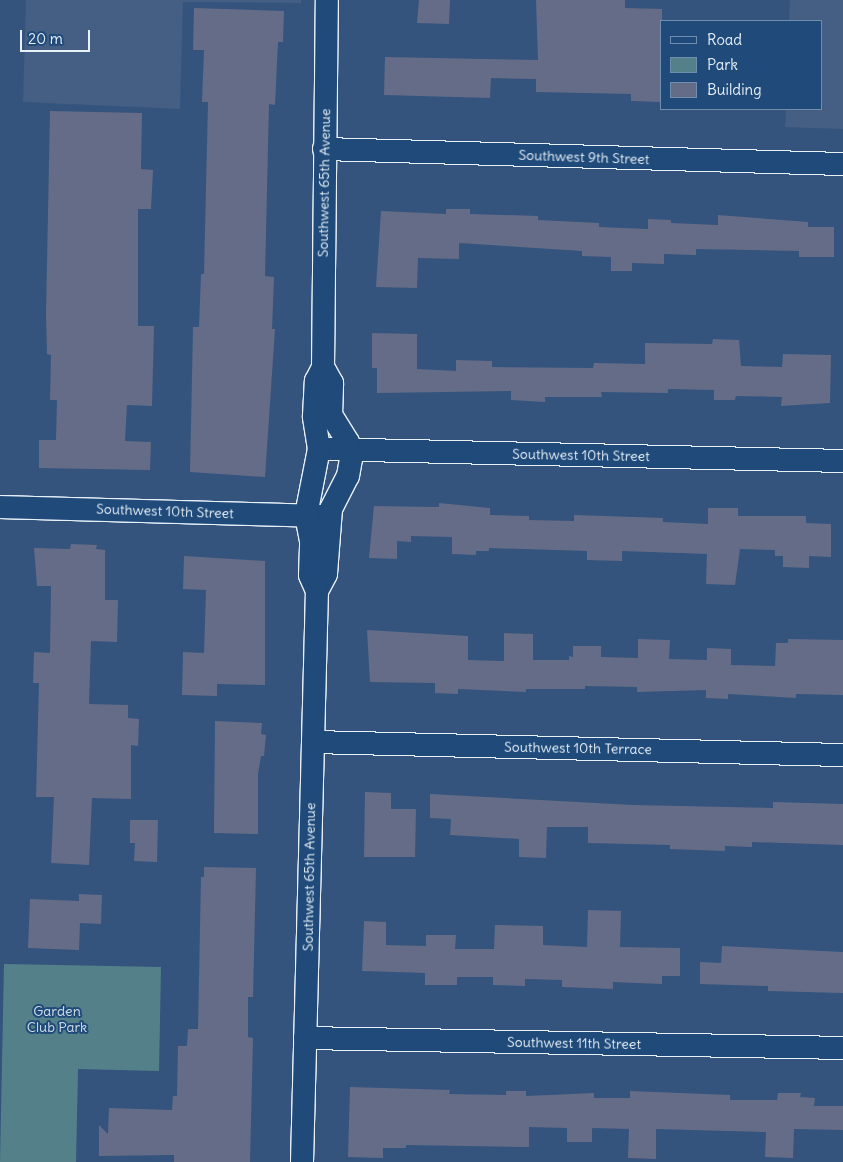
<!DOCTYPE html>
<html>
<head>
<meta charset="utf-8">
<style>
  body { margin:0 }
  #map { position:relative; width:843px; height:1162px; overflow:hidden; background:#34547e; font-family:Delius,sans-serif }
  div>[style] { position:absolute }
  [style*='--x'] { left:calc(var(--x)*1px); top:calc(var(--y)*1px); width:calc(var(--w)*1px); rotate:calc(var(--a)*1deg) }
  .built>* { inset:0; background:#455e83 }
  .green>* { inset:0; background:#548189 }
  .building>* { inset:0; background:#646c87 }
  .roads { filter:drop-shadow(1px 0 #e8f1f8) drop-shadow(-1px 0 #e8f1f8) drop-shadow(0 1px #e8f1f8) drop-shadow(0 -1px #e8f1f8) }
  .minor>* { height:22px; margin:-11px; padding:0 11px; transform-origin:11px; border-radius:11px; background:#1f4a7a }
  span { translate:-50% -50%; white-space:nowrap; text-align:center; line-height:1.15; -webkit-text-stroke:4px #1f4a7a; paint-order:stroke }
  .street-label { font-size:14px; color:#e8f1f8 }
  .park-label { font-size:14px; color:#d2e0e7 }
  .legend { position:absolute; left:660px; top:20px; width:162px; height:90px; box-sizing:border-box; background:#1f4a7a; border:1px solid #6f8dac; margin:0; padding:6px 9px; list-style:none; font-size:15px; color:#e8f1f8 }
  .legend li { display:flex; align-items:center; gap:10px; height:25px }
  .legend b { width:25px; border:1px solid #6f8dac }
  .scale { position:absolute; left:20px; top:30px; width:70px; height:22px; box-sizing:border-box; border:2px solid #e8f1f8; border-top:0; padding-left:6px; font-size:15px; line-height:18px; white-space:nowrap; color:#e8f1f8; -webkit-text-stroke:4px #1f4a7a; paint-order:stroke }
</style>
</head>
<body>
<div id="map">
  <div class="built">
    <div style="clip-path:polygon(26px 0,301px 0,301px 3px,183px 2px,180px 109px,23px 102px)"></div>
    <div style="clip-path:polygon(790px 0,843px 0,843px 129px,785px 127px,786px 109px,822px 109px,822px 21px,789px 21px)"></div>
  </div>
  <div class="green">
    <div style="clip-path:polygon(4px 964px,161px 967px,159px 1071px,78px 1069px,76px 1162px,0 1162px)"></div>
  </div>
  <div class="building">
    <div style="clip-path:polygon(419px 0,450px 0,449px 24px,417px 23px)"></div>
    <div style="clip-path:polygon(536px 0,625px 0,625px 8px,662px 9px,662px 102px,631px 101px,631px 94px,536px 92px,536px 79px,491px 78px,490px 98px,384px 95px,385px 57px,538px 60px)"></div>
    <div style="clip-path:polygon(194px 8px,284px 11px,283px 42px,278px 42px,275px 105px,269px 104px,265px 276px,274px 277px,272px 329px,275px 329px,265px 477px,190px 472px,193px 327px,199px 327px,201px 274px,204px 274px,208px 102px,202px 102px,204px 50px,193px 50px)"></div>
    <div style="clip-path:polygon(50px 111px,142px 113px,141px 169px,153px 170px,151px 209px,138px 209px,138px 326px,154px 326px,152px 406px,127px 405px,125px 441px,151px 442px,150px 470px,39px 468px,39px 440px,56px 440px,57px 400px,50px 400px,51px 355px,47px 354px,46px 314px)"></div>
    <div style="clip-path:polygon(446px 209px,470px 209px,470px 214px,538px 216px,538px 220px,599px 223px,599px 227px,648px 229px,648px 219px,671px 220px,671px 223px,718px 225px,718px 215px,808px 222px,808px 227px,834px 227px,834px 257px,799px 257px,799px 251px,696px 249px,696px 255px,664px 254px,664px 264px,632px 263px,632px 271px,611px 271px,611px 257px,582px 256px,582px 251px,459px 243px,459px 259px,418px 258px,417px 288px,376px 287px,381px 211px,446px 214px)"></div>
    <div style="clip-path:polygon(372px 333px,417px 334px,417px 369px,456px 371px,456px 360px,492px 361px,492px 367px,593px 368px,594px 363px,645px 364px,645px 343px,712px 344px,713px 339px,739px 340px,741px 366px,782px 367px,783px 354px,831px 355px,830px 403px,781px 406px,782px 397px,736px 396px,735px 400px,714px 400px,714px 390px,668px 389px,668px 393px,601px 392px,602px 397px,545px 397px,545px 402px,511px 400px,511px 391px,377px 393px,377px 368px,372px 368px)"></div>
    <div style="clip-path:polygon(439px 503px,490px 508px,490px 515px,529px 516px,529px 520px,574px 521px,574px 515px,663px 518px,663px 522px,708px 524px,708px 508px,738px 508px,738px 516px,806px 516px,806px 523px,831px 524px,831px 557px,809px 556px,809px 568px,783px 567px,783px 556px,775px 556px,775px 550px,740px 549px,735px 585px,706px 584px,707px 554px,622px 551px,622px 561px,587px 560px,587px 551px,489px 548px,489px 551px,476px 551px,476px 555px,452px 554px,452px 537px,411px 536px,411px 542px,397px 541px,397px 559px,369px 558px,374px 506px,439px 507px)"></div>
    <div style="clip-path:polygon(71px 544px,97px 545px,96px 549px,105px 550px,105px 600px,118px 600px,117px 642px,91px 641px,89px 704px,128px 705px,128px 718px,139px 719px,138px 746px,131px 745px,131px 799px,92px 798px,89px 865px,51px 863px,54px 797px,36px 797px,39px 683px,33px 683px,34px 652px,50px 653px,51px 586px,37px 586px,34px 548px,70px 549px)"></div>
    <div style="clip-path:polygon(184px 556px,265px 561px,265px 685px,217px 684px,217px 696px,182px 695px,183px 652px,204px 653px,206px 590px,183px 589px)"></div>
    <div style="clip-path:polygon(367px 630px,468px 636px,468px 660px,504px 661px,504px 633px,533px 634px,533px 660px,569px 660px,569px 656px,573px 657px,573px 646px,601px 646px,601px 657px,638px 658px,638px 639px,670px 640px,669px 659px,707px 660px,707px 648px,731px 649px,731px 665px,775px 666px,776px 643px,788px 643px,788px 639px,843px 640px,843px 695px,796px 694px,796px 698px,728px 694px,728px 699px,706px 698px,706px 690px,637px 692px,637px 687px,585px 686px,585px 689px,526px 689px,526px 692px,458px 689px,458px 694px,435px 693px,435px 683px,370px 682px)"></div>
    <div style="clip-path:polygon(215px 721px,262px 723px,261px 734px,266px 735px,264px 756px,261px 756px,258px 774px,258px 834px,214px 833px)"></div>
    <div style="clip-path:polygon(365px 792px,391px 793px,391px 809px,416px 809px,415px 857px,364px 857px)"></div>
    <div style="clip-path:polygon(430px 794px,633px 805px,773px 808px,773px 802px,843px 804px,843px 845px,752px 842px,752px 847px,725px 846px,725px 851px,670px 849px,670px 845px,588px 843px,588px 827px,547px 827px,546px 858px,519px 857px,519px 839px,450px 835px,451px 819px,430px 818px)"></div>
    <div style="clip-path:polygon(130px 820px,158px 820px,157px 862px,134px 861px,135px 843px,130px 843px)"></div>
    <div style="clip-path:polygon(204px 867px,256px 868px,253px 997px,248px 997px,248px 1037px,253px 1038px,250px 1162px,174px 1162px,174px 1155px,99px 1156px,99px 1125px,108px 1134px,109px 1108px,172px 1110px,173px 1096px,177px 1096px,178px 1046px,187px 1046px,188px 1029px,198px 1029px,201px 877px,204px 877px)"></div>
    <div style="clip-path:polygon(79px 894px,102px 895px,101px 924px,80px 923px,79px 950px,28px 948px,30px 899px,79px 901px)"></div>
    <div style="clip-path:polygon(588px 910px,621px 911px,620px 947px,680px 948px,680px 976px,662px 976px,662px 984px,613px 982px,613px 989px,562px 987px,562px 980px,525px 979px,525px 986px,493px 985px,493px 977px,457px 977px,457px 985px,425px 985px,425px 973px,362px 971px,364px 921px,386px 922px,386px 945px,426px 946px,426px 935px,456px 935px,455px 949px,494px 949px,495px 925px,543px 926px,543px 945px,587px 947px)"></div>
    <div style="clip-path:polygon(722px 946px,843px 952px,843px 993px,768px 991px,768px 986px,700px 984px,700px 962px,721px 963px)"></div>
    <div style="clip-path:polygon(350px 1087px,450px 1090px,449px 1094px,506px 1095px,506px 1091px,526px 1091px,526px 1096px,594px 1093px,594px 1098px,630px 1098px,630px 1091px,730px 1095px,730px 1100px,777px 1100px,778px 1093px,801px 1093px,800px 1097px,815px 1098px,814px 1106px,843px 1106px,843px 1130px,794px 1129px,793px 1158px,765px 1157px,766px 1132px,656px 1129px,656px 1159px,628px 1158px,629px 1129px,592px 1128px,592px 1142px,567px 1142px,567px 1128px,529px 1127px,529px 1147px,406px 1145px,406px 1148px,383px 1148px,383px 1158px,348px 1157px)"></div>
  </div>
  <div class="roads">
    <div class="minor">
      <div style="--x:324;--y:149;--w:519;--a:1.66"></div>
      <div style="--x:319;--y:449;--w:524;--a:1.31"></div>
      <div style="--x:0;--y:507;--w:329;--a:1.6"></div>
      <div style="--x:317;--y:591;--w:19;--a:-62"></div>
      <div style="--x:326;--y:574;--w:65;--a:-85.6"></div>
      <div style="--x:331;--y:509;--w:37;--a:-63"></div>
      <div style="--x:348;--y:476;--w:17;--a:-80"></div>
      <div style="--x:351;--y:459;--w:17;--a:-100"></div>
      <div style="--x:348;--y:442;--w:32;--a:-122"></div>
      <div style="--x:331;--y:415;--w:32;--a:-88"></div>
      <div style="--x:332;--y:383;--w:18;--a:-119"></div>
      <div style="--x:313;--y:742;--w:530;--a:1.41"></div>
      <div style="--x:305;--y:1038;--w:538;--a:1.06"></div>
      <div style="--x:302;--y:1162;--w:571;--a:-88.5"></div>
      <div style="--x:317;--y:591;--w:17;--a:-114"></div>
      <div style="--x:310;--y:575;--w:34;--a:-88"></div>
      <div style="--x:311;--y:541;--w:26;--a:-101"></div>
      <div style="--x:306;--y:515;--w:67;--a:-78.9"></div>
      <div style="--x:319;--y:449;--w:33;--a:-99"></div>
      <div style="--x:314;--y:416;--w:35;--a:-87"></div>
      <div style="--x:316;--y:381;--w:16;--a:-63"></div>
      <div style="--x:323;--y:367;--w:367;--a:-89.4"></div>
    </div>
  </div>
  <div class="street-label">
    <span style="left:584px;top:157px;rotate:2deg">Southwest 9th Street</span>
    <span style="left:324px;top:183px;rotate:-89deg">Southwest 65th Avenue</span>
    <span style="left:581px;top:455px;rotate:1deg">Southwest 10th Street</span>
    <span style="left:165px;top:511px;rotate:2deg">Southwest 10th Street</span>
    <span style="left:578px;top:748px;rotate:1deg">Southwest 10th Terrace</span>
    <span style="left:309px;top:877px;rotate:-89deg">Southwest 65th Avenue</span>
    <span style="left:574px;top:1043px;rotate:1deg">Southwest 11th Street</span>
  </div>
  <div class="park-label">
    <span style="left:57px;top:1019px">Garden<br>Club Park</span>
  </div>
  <ul class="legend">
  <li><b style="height:6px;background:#1f4a7a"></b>Road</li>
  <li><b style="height:14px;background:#548189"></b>Park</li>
  <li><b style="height:14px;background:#646c87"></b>Building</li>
  </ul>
  <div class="scale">20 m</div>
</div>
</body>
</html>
